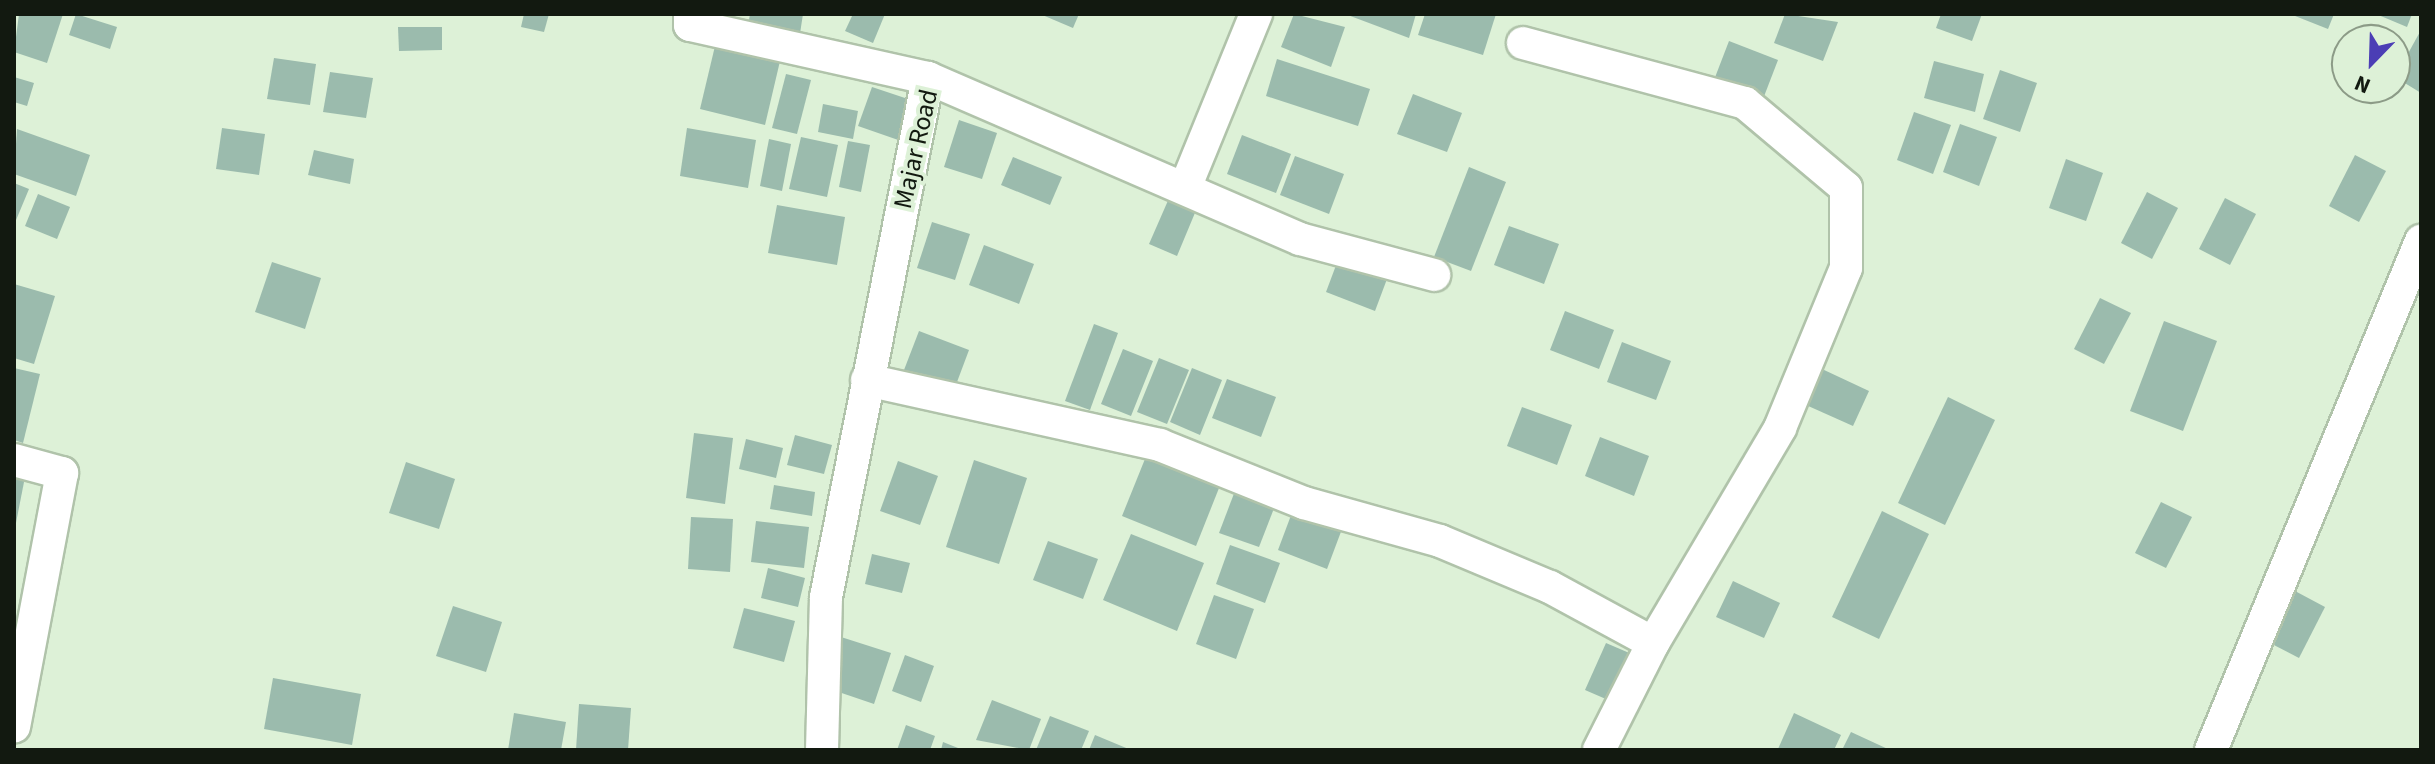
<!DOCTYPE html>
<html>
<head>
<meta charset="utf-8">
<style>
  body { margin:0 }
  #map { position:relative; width:2435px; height:764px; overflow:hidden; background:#ddf1d7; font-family:"Source Sans 3",sans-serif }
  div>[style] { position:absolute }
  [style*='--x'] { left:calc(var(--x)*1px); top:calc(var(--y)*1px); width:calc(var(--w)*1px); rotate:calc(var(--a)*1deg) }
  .building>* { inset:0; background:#9bbbad }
  .roads { filter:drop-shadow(2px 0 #b0c3aa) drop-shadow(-2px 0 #b0c3aa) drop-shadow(0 2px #b0c3aa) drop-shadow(0 -2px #b0c3aa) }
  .street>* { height:32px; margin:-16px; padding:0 16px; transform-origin:16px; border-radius:16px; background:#fff }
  span { translate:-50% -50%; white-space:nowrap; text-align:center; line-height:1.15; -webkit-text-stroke:8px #ddf1d7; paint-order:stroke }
  .street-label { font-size:26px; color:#121910 }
  .frame { position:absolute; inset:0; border:16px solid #121910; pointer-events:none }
  .north { position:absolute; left:2331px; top:24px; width:80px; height:80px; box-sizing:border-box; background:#ddf1d7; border:2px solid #8c9b87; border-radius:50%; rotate:203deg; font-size:22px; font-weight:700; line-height:32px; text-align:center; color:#121910 }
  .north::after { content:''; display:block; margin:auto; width:28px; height:36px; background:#4b3eb5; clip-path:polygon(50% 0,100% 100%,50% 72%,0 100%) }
</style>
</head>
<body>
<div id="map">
  <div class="building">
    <div style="clip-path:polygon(19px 14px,63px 14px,47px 63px,14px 52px)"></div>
    <div style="clip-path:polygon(76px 14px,117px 27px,110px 49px,69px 35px)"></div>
    <div style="clip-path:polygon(524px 14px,549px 14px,544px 32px,521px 27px)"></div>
    <div style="clip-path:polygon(750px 14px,803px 14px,799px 40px,747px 31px)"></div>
    <div style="clip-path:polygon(853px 14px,885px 14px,873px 43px,845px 31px)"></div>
    <div style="clip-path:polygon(1040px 14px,1079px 14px,1073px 28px)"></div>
    <div style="clip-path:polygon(1294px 14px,1345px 27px,1331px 67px,1281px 47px)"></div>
    <div style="clip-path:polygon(1345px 14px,1416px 14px,1409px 38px)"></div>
    <div style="clip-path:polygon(1425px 14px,1496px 14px,1483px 55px,1418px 35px)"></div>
    <div style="clip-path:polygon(1785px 14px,1838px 22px,1823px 61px,1774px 43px)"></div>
    <div style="clip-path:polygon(1941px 14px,1982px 14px,1972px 41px,1936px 28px)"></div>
    <div style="clip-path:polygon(2290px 14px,2334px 14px,2328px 29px)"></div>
    <div style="clip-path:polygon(2376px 14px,2412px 14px,2407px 27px)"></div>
    <div style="clip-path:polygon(398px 27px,442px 27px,442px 50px,399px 51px)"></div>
    <div style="clip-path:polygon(2421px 30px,2421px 93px,2395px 77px)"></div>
    <div style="clip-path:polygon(1729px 41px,1778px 60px,1763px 99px,1714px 80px)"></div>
    <div style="clip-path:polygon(715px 46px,780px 61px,765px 125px,700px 109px)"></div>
    <div style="clip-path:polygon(274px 58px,316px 64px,310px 105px,267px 99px)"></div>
    <div style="clip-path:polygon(1277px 59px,1370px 89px,1358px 126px,1266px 96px)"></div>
    <div style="clip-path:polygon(1934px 61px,1984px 74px,1975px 112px,1924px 98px)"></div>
    <div style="clip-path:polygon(2000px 70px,2037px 83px,2020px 132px,1983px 119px)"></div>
    <div style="clip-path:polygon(330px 72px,373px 78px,366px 118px,323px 112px)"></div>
    <div style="clip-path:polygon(786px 74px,811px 80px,797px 134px,772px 128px)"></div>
    <div style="clip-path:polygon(14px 77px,34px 83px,27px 106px,14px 102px)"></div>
    <div style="clip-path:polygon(872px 87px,917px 102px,904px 142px,858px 126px)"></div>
    <div style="clip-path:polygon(1413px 94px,1462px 113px,1447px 152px,1397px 134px)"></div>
    <div style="clip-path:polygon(823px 104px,858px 111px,853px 139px,818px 132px)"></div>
    <div style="clip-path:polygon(1914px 112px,1951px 125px,1933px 174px,1897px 160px)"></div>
    <div style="clip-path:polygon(959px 120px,997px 133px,982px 179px,944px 167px)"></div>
    <div style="clip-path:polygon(1960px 124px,1997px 137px,1979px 186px,1943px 172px)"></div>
    <div style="clip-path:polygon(222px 128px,265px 134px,259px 175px,216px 169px)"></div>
    <div style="clip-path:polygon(687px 128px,756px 140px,748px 188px,680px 176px)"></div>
    <div style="clip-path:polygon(17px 129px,90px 155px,76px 196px,14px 174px)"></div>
    <div style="clip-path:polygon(1242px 135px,1291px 154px,1276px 193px,1227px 174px)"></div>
    <div style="clip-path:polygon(801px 137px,838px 145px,827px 197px,789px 189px)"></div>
    <div style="clip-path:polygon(769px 139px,791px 144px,782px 191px,760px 186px)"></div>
    <div style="clip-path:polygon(848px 141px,870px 145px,861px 192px,839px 187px)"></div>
    <div style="clip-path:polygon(314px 150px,354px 159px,350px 184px,308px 175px)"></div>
    <div style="clip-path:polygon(2355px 155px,2386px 171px,2359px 222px,2329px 206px)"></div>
    <div style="clip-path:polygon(1295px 156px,1344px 174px,1329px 214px,1280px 195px)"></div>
    <div style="clip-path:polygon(1013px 157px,1062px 177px,1050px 205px,1001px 185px)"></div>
    <div style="clip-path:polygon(2066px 159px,2103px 173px,2086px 221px,2049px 208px)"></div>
    <div style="clip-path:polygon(1469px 167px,1506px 182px,1471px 271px,1434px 257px)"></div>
    <div style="clip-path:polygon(14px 183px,29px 189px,14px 225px)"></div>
    <div style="clip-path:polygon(2147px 192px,2178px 208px,2152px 259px,2121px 243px)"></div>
    <div style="clip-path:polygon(38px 194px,70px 207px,57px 239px,25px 226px)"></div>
    <div style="clip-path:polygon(1170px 196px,1197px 208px,1177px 256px,1149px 244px)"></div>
    <div style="clip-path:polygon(2225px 198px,2256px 214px,2230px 265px,2199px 249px)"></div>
    <div style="clip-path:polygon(777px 205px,845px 217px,837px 265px,768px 253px)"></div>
    <div style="clip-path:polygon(932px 222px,970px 234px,955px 280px,917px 268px)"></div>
    <div style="clip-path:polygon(1509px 226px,1559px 244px,1544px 284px,1494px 265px)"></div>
    <div style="clip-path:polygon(984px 245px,1034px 264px,1019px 304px,969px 285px)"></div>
    <div style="clip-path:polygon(1341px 252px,1390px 271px,1375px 311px,1326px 292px)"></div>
    <div style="clip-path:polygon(272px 262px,321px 278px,305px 329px,255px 312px)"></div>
    <div style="clip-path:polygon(14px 284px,55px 296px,34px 364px,14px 358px)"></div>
    <div style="clip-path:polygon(2100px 298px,2131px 313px,2104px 364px,2074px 349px)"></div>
    <div style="clip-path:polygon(1565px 311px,1614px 330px,1599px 369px,1550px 350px)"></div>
    <div style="clip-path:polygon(2164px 321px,2217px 341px,2183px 431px,2130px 411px)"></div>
    <div style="clip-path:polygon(1094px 324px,1118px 333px,1090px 410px,1065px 401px)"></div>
    <div style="clip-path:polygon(919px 331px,969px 350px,954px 390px,904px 370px)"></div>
    <div style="clip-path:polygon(1622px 342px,1671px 361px,1656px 400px,1607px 382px)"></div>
    <div style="clip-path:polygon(1123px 349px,1153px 361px,1131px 416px,1101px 404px)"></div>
    <div style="clip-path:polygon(1159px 358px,1189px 370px,1167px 424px,1137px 412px)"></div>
    <div style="clip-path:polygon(14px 368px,40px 374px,23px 443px,14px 440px)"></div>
    <div style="clip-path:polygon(1192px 368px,1222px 380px,1200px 435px,1170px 422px)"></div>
    <div style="clip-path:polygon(1822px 369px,1869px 391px,1853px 426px,1806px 405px)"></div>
    <div style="clip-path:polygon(1227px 379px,1276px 397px,1261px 437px,1212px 418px)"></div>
    <div style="clip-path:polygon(1948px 397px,1995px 420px,1945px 525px,1898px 503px)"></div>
    <div style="clip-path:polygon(1522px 407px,1572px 425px,1557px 465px,1507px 446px)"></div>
    <div style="clip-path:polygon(694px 433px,733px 438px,725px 504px,686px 498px)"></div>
    <div style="clip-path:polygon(795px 435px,832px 445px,824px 474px,787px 465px)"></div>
    <div style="clip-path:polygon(1600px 437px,1649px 456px,1634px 496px,1585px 476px)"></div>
    <div style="clip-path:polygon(746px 439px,783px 448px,776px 478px,739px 469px)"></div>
    <div style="clip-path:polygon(1149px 449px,1223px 478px,1196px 546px,1122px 516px)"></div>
    <div style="clip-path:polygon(974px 460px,1027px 478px,999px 564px,946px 547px)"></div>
    <div style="clip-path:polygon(898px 461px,938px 476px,920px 525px,880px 511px)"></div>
    <div style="clip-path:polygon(406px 462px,455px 479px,439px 529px,389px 513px)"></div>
    <div style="clip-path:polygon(14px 475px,25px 477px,15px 528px,14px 528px)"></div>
    <div style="clip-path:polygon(1238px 483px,1278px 498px,1259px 547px,1219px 533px)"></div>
    <div style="clip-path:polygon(774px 485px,815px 492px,812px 516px,770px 509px)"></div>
    <div style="clip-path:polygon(2161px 502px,2192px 517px,2166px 568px,2135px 553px)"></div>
    <div style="clip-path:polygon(1293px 510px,1342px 529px,1327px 569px,1278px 550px)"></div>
    <div style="clip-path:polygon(1882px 511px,1929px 534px,1879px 639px,1832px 617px)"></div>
    <div style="clip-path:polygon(691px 517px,733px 519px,730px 572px,688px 569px)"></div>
    <div style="clip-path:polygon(756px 521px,809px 527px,804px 568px,751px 562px)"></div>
    <div style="clip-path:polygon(1131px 534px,1204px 563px,1177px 631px,1103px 600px)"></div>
    <div style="clip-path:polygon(1048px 541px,1098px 559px,1083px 599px,1033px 580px)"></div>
    <div style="clip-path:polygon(1230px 545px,1280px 563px,1265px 603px,1216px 584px)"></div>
    <div style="clip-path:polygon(872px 554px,910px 563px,902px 593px,865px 584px)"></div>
    <div style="clip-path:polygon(768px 568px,805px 578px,798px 607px,761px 598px)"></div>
    <div style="clip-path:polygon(1733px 581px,1780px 603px,1764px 638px,1716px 617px)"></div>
    <div style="clip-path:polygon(2295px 591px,2325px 607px,2299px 658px,2268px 642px)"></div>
    <div style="clip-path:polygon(1214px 595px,1254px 609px,1236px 659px,1196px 644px)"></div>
    <div style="clip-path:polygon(453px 606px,502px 622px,486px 672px,436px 656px)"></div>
    <div style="clip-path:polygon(744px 608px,795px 621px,784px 662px,733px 648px)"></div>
    <div style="clip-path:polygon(841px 637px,891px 653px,874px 704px,824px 687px)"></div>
    <div style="clip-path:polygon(1606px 643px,1641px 658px,1622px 706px,1585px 690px)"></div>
    <div style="clip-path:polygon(905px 655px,934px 666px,921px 702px,892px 691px)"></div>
    <div style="clip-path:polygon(273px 678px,361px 694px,352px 745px,264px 729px)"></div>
    <div style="clip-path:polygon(992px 700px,1041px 719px,1029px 750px,976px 740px)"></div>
    <div style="clip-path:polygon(579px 704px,631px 708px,628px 750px,576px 750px)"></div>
    <div style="clip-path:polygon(514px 713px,566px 722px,561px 750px,508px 750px)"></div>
    <div style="clip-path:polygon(1794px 713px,1841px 735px,1834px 750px,1778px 749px)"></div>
    <div style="clip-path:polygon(1050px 716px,1089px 731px,1081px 750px,1036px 750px)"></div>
    <div style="clip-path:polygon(906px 725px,935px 736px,930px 750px,897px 750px)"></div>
    <div style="clip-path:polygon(1851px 732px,1890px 750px,1842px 750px)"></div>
    <div style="clip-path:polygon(1095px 735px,1131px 750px,1089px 750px)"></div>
    <div style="clip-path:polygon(943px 742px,963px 750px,941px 750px)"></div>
  </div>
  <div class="roads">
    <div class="street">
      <div style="--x:690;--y:14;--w:11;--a:90"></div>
      <div style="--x:690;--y:25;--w:244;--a:12.6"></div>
      <div style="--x:1185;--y:188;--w:188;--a:-67.8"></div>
      <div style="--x:867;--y:380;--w:300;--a:12.5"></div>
      <div style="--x:1160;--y:445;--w:155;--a:21.9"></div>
      <div style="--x:1304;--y:503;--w:141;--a:15.6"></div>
      <div style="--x:1440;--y:541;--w:119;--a:22.7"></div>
      <div style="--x:1550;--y:587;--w:117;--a:28.5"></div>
      <div style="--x:1653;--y:643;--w:250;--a:-59.4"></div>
      <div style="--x:1780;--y:428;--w:173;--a:-67.6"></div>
      <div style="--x:1846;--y:268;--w:80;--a:-90"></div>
      <div style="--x:1846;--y:188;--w:132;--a:-139.9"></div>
      <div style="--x:1745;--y:103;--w:230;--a:-164.9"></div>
      <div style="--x:14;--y:460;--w:50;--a:15.2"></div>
      <div style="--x:62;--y:473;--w:258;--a:100.7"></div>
      <div style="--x:822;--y:750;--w:153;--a:-88.5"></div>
      <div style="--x:826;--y:597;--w:529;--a:-78.88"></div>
      <div style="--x:928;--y:78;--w:405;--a:23.4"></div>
      <div style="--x:1300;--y:239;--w:139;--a:15"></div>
      <div style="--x:1599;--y:750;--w:120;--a:-63.2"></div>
      <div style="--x:2211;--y:750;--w:551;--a:-67.58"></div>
    </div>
  </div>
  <div class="street-label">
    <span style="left:916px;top:149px;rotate:-77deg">Majar Road</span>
  </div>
  <div class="frame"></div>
  <div class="north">N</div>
</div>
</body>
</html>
